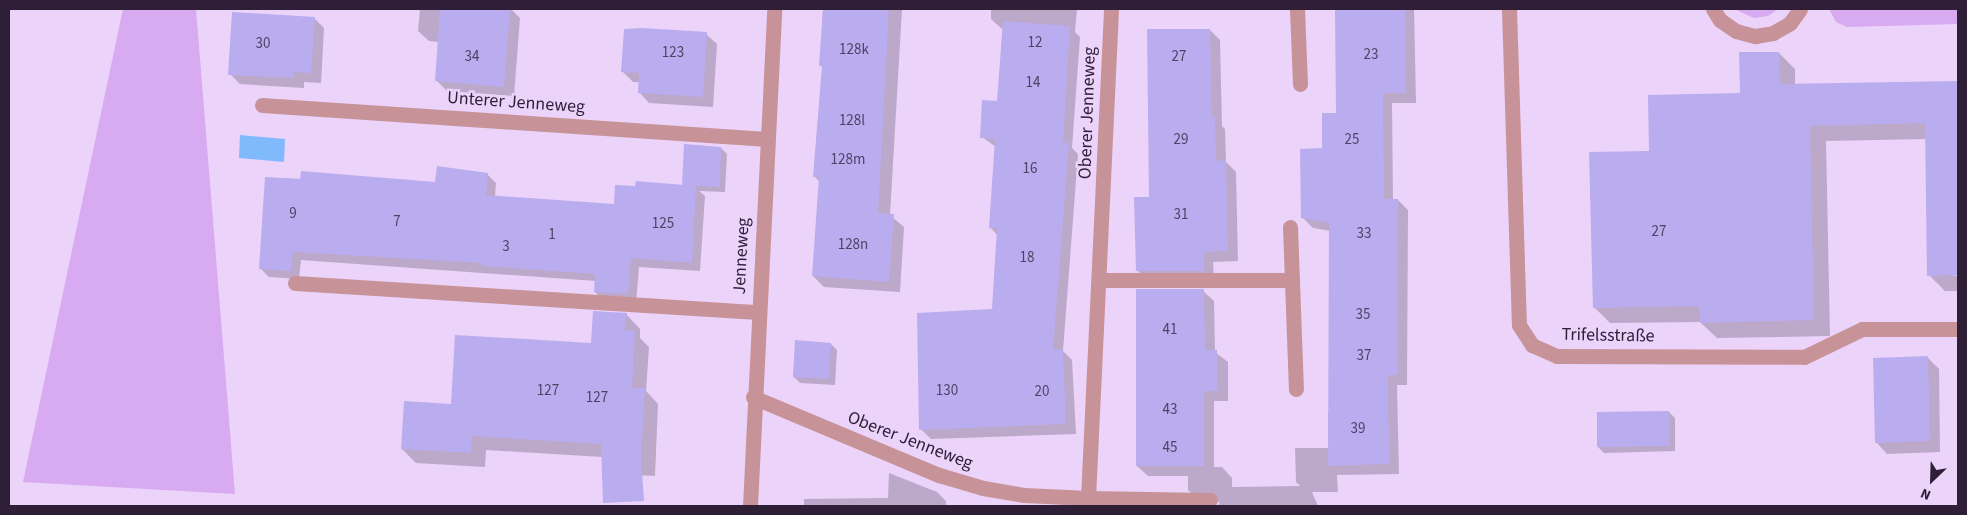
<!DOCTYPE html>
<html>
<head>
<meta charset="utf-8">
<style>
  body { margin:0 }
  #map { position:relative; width:1967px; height:515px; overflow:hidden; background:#ebd3fa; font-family:"Source Sans 3",sans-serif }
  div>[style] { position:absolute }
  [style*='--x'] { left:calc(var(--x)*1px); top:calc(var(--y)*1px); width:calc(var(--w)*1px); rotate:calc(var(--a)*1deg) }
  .green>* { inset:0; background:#d7aaf1 }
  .water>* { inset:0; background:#80bafd }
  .shadow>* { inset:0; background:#0003 }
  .building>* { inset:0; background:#b9acef }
  .service>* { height:15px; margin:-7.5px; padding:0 7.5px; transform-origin:7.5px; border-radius:7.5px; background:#c79398 }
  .minor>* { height:15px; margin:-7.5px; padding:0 7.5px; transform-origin:7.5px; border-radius:7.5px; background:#c79398 }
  span { translate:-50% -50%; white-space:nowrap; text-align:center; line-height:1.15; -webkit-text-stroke:5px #ebd3fa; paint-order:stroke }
  .number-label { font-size:15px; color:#514264 }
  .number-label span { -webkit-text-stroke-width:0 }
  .street-label { font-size:18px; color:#2e1e36 }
  .frame { position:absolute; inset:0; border:10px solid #2e1e36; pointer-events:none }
  .north { position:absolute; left:1907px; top:455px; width:50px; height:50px; -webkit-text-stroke:4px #ebd3fa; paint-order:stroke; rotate:204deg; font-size:14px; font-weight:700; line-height:20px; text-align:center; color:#2e1e36 }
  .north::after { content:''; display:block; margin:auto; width:18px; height:22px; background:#2e1e36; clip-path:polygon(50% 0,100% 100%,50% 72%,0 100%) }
</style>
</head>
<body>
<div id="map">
  <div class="green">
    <div style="clip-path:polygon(123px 9px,196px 9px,235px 494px,23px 482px)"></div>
    <div style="clip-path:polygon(1734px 9px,1778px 9px,1768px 16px,1754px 18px)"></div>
    <div style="clip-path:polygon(1829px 9px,1958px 9px,1958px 24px,1847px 27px,1836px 22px)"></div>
  </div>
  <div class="water">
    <div style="clip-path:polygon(240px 135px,285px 139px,284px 162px,239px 158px)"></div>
  </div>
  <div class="shadow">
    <div style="clip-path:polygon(420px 9px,511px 9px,520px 18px,514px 96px,447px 91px,437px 81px,439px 42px,429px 41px,418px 31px)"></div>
    <div style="clip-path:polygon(823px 9px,902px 9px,890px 215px,904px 227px,900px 292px,824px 287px,813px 276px,820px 182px,814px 176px,823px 68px,821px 66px)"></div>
    <div style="clip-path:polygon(991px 9px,1077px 9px,1075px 32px,1080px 37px,1072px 148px,1078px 154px,1063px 351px,1072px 360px,1076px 434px,931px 439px,921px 429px,993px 310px,998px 236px,990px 227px,996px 147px,982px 137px,999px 103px,1003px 30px,991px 19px)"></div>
    <div style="clip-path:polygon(1336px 9px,1414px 9px,1416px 103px,1392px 103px,1393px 200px,1398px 200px,1408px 210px,1407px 385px,1397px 385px,1399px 474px,1337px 475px,1338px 492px,1312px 492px,1318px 506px,1218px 506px,1220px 502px,1199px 500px,1188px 490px,1188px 476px,1148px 476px,1137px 466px,1203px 291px,1214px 301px,1215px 352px,1228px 362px,1228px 401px,1214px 401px,1214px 467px,1222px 467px,1232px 478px,1232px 487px,1300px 486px,1296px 482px,1295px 448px,1329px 448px,1328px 412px,1332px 412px,1331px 231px,1313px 228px,1302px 217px,1337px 114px)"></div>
    <div style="clip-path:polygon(314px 18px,324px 28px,321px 83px,304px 82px,304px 88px,240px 84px,230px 74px)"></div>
    <div style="clip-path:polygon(1210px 30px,1220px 40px,1222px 126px,1225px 129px,1226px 162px,1236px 172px,1238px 261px,1213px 262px,1214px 281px,1148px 281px,1137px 270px,1150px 198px)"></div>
    <div style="clip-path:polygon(706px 34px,717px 44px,713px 107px,649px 103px,639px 92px,640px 82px,633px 82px,623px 72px)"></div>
    <div style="clip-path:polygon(1779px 53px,1795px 69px,1795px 85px,1958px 82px,1958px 274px,1943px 274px,1958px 276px,1958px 291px,1945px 291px,1929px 275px,1926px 139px,1826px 141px,1830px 336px,1717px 338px,1700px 322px,1610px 323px,1594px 307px,1650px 152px,1741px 94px)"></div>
    <div style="clip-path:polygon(721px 148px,727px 154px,725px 192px,699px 191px,705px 196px,700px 271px,639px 267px,636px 303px,604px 301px,595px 292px,596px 281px,301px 260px,299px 279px,269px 277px,260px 268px,266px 178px,437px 183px,487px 174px,496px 183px,495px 197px,615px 205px,685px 186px)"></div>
    <div style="clip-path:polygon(626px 314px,640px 329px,640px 338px,649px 347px,646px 391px,658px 404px,655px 476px,617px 474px,602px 457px,486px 450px,485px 467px,416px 463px,402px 449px,452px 405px,592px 344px)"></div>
    <div style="clip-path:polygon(831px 344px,837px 350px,835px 385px,800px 383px,794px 377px)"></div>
    <div style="clip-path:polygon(1928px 358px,1939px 369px,1940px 452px,1887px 454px,1876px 442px)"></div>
    <div style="clip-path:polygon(1669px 412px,1675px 418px,1675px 451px,1604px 453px,1598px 447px)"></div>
    <div style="clip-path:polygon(889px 473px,937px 492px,946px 501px,946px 506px,804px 506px,804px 499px,888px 498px)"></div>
  </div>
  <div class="building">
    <div style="clip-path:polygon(440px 9px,510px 9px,504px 87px,435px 81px)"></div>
    <div style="clip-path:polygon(823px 9px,889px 9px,878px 213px,894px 214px,889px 282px,812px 276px,819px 177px,813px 177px,822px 66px,819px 66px)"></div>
    <div style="clip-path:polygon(1335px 9px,1405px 9px,1406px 93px,1383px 93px,1384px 199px,1398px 199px,1398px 375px,1388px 375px,1389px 464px,1328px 466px,1329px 223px,1301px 218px,1300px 149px,1322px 148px,1322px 113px,1336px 113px)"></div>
    <div style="clip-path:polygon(232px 12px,315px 17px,311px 73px,294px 72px,294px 78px,228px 75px)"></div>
    <div style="clip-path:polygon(1003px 21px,1070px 26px,1063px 143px,1069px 143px,1053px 350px,1063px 349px,1066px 424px,919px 430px,917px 313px,992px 309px,997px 228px,989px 228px,995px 139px,980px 138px,982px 100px,997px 101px)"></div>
    <div style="clip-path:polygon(642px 28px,707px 32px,703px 97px,638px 93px,639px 73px,621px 72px,624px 29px)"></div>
    <div style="clip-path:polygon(1147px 29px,1210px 29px,1212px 117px,1215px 117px,1216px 161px,1226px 160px,1228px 251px,1204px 252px,1204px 271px,1136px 271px,1134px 197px,1149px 197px)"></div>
    <div style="clip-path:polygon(1739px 52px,1779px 52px,1780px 84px,1958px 81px,1958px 275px,1927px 276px,1925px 123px,1810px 126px,1814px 320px,1700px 323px,1699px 306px,1593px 308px,1589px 152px,1649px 151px,1648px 95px,1740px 93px)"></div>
    <div style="clip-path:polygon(684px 144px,721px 147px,720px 187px,682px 185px)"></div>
    <div style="clip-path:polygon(437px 166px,488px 173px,486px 195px,614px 204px,615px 185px,635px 186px,636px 181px,696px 186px,692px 263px,631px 258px,628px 294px,594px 292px,595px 274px,482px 266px,482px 263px,293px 252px,291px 271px,259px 269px,265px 177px,300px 179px,301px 171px,435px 182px)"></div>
    <div style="clip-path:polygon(1136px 289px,1204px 289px,1205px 350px,1217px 350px,1218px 391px,1204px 391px,1204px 466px,1136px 466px)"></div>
    <div style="clip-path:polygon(593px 311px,627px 313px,625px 331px,635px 331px,632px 388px,645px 388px,641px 458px,644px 501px,603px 503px,601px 444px,472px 436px,471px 453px,401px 449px,404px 401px,451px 404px,455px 335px,591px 343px)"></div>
    <div style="clip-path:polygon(795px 340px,831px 343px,829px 379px,793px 377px)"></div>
    <div style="clip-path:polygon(1928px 356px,1930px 441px,1875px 443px,1873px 358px)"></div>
    <div style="clip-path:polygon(1669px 411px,1670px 446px,1597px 447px,1597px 412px)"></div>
  </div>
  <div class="service">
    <div style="--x:1509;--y:9;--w:316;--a:88.2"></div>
    <div style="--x:1519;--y:325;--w:24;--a:57"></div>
    <div style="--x:1532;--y:345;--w:27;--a:24"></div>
    <div style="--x:1557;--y:356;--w:247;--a:0.2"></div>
    <div style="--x:1804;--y:357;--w:64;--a:-25.8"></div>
    <div style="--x:1862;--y:329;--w:96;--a:0"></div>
    <div style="--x:1713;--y:9;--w:13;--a:58"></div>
    <div style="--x:1720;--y:20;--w:19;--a:35"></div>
    <div style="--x:1736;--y:31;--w:20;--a:15"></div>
    <div style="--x:1755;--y:36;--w:18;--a:-9"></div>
    <div style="--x:1773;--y:33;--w:20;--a:-30"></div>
    <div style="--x:1790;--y:23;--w:17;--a:-54"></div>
    <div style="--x:262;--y:105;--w:507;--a:3.84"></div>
    <div style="--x:295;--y:283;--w:464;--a:3.6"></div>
  </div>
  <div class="minor">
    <div style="--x:1297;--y:9;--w:75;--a:87.7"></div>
    <div style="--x:1290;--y:227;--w:162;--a:87.9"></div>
    <div style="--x:1099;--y:280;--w:193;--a:0"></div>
    <div style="--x:753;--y:397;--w:202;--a:22.8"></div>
    <div style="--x:939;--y:475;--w:46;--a:16.5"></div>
    <div style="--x:983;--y:488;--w:42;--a:9.7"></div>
    <div style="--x:1024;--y:495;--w:64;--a:2.7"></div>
    <div style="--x:1088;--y:498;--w:122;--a:0.9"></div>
    <div style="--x:1088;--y:498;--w:490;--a:-87.3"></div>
    <div style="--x:750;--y:506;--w:498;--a:-87.2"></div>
  </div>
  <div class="number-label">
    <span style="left:1035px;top:43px">12</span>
    <span style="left:263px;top:44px">30</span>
    <span style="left:854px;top:50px">128k</span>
    <span style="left:673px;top:53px">123</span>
    <span style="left:1371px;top:55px">23</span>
    <span style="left:472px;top:57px">34</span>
    <span style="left:1179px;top:57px">27</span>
    <span style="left:1033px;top:83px">14</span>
    <span style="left:852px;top:121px">128l</span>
    <span style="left:1181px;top:140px">29</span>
    <span style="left:1352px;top:140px">25</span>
    <span style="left:848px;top:160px">128m</span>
    <span style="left:1030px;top:169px">16</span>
    <span style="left:293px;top:214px">9</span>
    <span style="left:1181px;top:215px">31</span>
    <span style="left:397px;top:222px">7</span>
    <span style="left:663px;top:224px">125</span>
    <span style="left:1659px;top:232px">27</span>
    <span style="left:1364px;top:234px">33</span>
    <span style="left:552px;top:235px">1</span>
    <span style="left:853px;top:245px">128n</span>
    <span style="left:506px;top:247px">3</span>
    <span style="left:1027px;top:258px">18</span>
    <span style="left:1363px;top:315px">35</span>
    <span style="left:1170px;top:330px">41</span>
    <span style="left:1364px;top:356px">37</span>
    <span style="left:548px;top:391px">127</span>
    <span style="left:947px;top:391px">130</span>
    <span style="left:1042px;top:392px">20</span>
    <span style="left:597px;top:398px">127</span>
    <span style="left:1170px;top:410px">43</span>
    <span style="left:1358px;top:429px">39</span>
    <span style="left:1170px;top:448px">45</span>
  </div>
  <div class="street-label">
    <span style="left:516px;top:103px;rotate:4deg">Unterer Jenneweg</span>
    <span style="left:1088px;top:113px;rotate:-88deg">Oberer Jenneweg</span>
    <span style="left:742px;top:256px;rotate:-87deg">Jenneweg</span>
    <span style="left:1608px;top:336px;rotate:1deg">Trifelsstraße</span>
    <span style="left:910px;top:441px;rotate:21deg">Oberer Jenneweg</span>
  </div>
  <div class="frame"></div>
  <div class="north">N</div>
</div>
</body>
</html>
